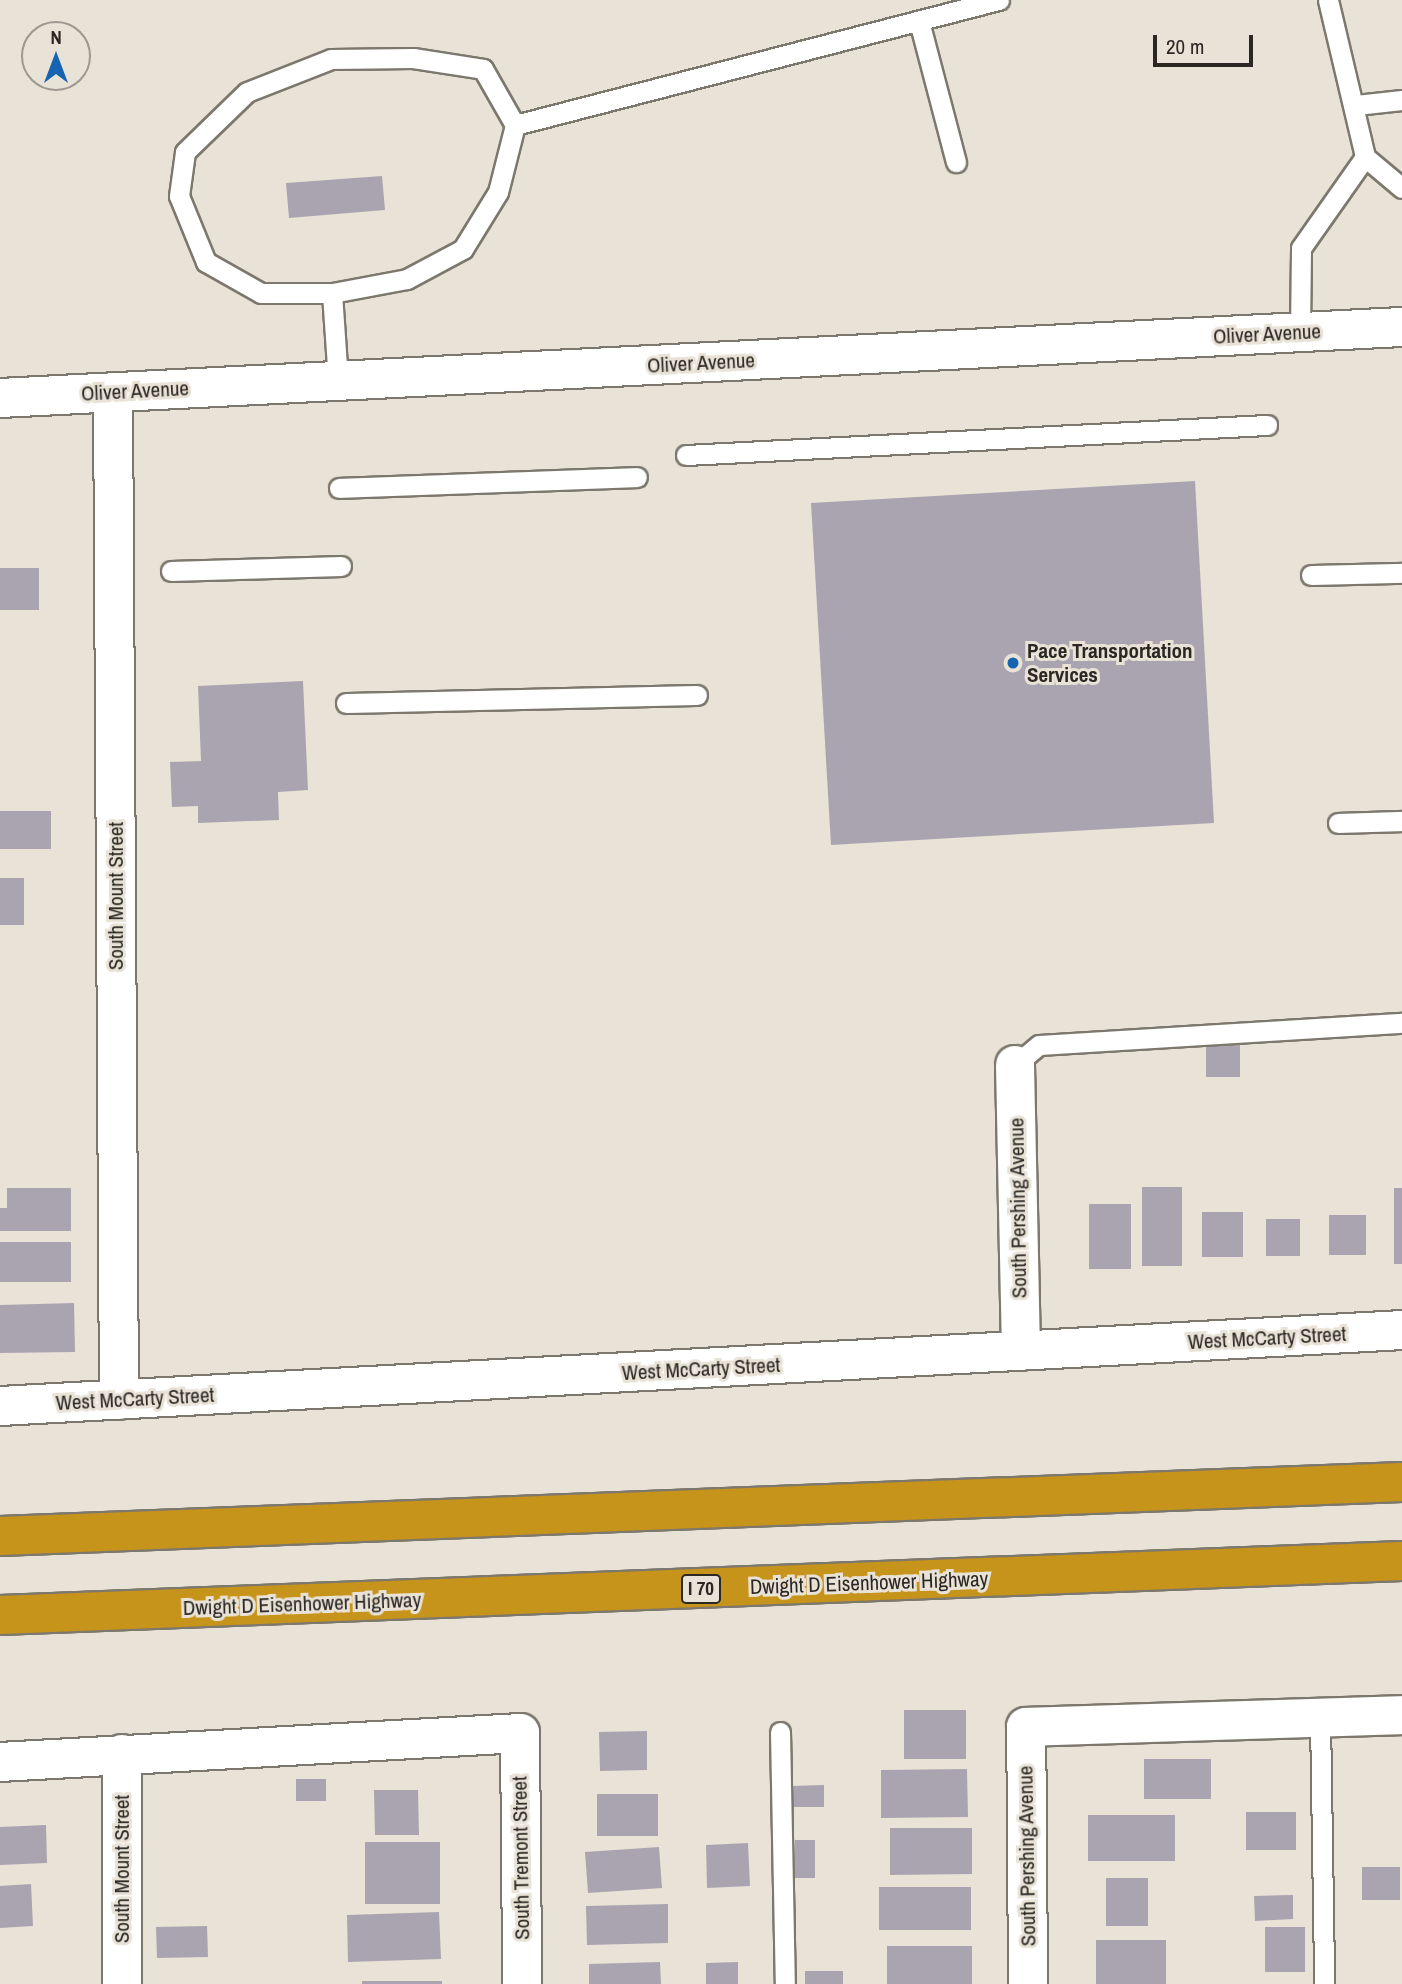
<!DOCTYPE html>
<html>
<head>
<meta charset="utf-8">
<style>
  body { margin:0 }
  #map { position:relative; width:1402px; height:1984px; overflow:hidden; background:#e9e3d7; font-family:"Archivo Narrow",sans-serif }
  div>[style] { position:absolute }
  [style*='--x'] { left:calc(var(--x)*1px); top:calc(var(--y)*1px); width:calc(var(--w)*1px); rotate:calc(var(--a)*1deg) }
  .building>* { inset:0; background:#aaa4b0 }
  .roads { filter:drop-shadow(2px 0 #7d786d) drop-shadow(-2px 0 #7d786d) drop-shadow(0 2px #7d786d) drop-shadow(0 -2px #7d786d) }
  .lane>* { height:19px; margin:-9.5px; padding:0 9.5px; transform-origin:9.5px; border-radius:9.5px; background:#fff }
  .street>* { height:38px; margin:-19px; padding:0 19px; transform-origin:19px; border-radius:19px; background:#fff }
  .secondary>* { height:38px; margin:-19px; padding:0 19px; transform-origin:19px; border-radius:19px; background:#fff }
  .highway>* { height:38px; margin:-19px; padding:0 19px; transform-origin:19px; border-radius:19px; background:#c7941b }
  .dots>* { width:19px; height:19px; translate:-50% -50%; box-sizing:border-box; border:4px solid #e9e3d7; border-radius:50% }
  span { translate:-50% -50%; white-space:nowrap; text-align:center; line-height:1.15; -webkit-text-stroke:6px #e9e3d7; paint-order:stroke }
  .shield-label span { padding:2px 5px; background:#e9e3d7; border:2px solid; border-radius:5px; -webkit-text-stroke-width:0 }
  .shield-label { font-size:19px; color:#2b2824; font-weight:700 }
  .street-label { font-size:21px; color:#2b2824 }
  .poi-label { font-size:21px; color:#2b2824; font-weight:700 }
  .left { translate:0 -50%; text-align:left }
  .north { position:absolute; left:21px; top:21px; width:70px; height:70px; box-sizing:border-box; background:#e9e3d7; border:2px solid #9d988f; border-radius:50%; rotate:0deg; font-size:19px; font-weight:700; line-height:28px; text-align:center; color:#2b2824 }
  .north::after { content:''; display:block; margin:auto; width:24px; height:32px; background:#1563b1; clip-path:polygon(50% 0,100% 100%,50% 72%,0 100%) }
  .scale { position:absolute; left:1153px; top:35px; width:100px; height:32px; box-sizing:border-box; border:4px solid #2b2824; border-top:0; padding-left:9px; font-size:21px; line-height:24px; white-space:nowrap; color:#2b2824; -webkit-text-stroke:5px #e9e3d7; paint-order:stroke }
</style>
</head>
<body>
<div id="map">
  <div class="building">
    <div style="clip-path:polygon(382px 176px,385px 210px,289px 218px,286px 183px)"></div>
    <div style="clip-path:polygon(1195px 481px,1214px 823px,831px 845px,811px 503px)"></div>
    <div style="clip-path:polygon(0 568px,39px 568px,39px 610px,0 610px)"></div>
    <div style="clip-path:polygon(303px 681px,308px 790px,278px 792px,279px 820px,198px 823px,198px 806px,172px 807px,170px 762px,201px 761px,198px 686px)"></div>
    <div style="clip-path:polygon(0 811px,51px 811px,51px 849px,0 849px)"></div>
    <div style="clip-path:polygon(0 878px,24px 878px,24px 925px,0 925px)"></div>
    <div style="clip-path:polygon(1206px 1043px,1240px 1043px,1240px 1077px,1206px 1077px)"></div>
    <div style="clip-path:polygon(1142px 1187px,1182px 1187px,1182px 1266px,1142px 1266px)"></div>
    <div style="clip-path:polygon(7px 1188px,71px 1188px,71px 1231px,0 1231px,0 1208px,7px 1208px)"></div>
    <div style="clip-path:polygon(1394px 1188px,1402px 1188px,1402px 1264px,1394px 1264px)"></div>
    <div style="clip-path:polygon(1089px 1204px,1131px 1204px,1131px 1269px,1089px 1269px)"></div>
    <div style="clip-path:polygon(1202px 1212px,1243px 1212px,1243px 1257px,1202px 1257px)"></div>
    <div style="clip-path:polygon(1329px 1215px,1366px 1215px,1366px 1255px,1329px 1255px)"></div>
    <div style="clip-path:polygon(1266px 1219px,1300px 1219px,1300px 1256px,1266px 1256px)"></div>
    <div style="clip-path:polygon(0 1242px,71px 1242px,71px 1282px,0 1282px)"></div>
    <div style="clip-path:polygon(74px 1303px,75px 1352px,0 1353px,0 1305px)"></div>
    <div style="clip-path:polygon(904px 1710px,966px 1710px,966px 1759px,904px 1759px)"></div>
    <div style="clip-path:polygon(647px 1731px,647px 1770px,600px 1771px,599px 1732px)"></div>
    <div style="clip-path:polygon(1144px 1759px,1211px 1759px,1211px 1799px,1144px 1799px)"></div>
    <div style="clip-path:polygon(967px 1769px,968px 1817px,881px 1818px,881px 1770px)"></div>
    <div style="clip-path:polygon(296px 1779px,326px 1779px,326px 1801px,296px 1801px)"></div>
    <div style="clip-path:polygon(824px 1785px,824px 1807px,791px 1807px,790px 1786px)"></div>
    <div style="clip-path:polygon(374px 1790px,418px 1790px,419px 1835px,375px 1835px)"></div>
    <div style="clip-path:polygon(597px 1794px,658px 1794px,658px 1836px,597px 1836px)"></div>
    <div style="clip-path:polygon(1246px 1812px,1296px 1812px,1296px 1850px,1246px 1850px)"></div>
    <div style="clip-path:polygon(1088px 1815px,1175px 1815px,1175px 1861px,1088px 1861px)"></div>
    <div style="clip-path:polygon(46px 1825px,47px 1863px,0 1865px,0 1827px)"></div>
    <div style="clip-path:polygon(890px 1828px,972px 1828px,972px 1874px,890px 1875px)"></div>
    <div style="clip-path:polygon(795px 1840px,815px 1840px,815px 1878px,795px 1878px)"></div>
    <div style="clip-path:polygon(365px 1842px,440px 1842px,440px 1904px,365px 1904px)"></div>
    <div style="clip-path:polygon(748px 1843px,750px 1886px,707px 1888px,706px 1845px)"></div>
    <div style="clip-path:polygon(659px 1847px,662px 1888px,588px 1893px,585px 1852px)"></div>
    <div style="clip-path:polygon(1362px 1867px,1400px 1867px,1400px 1900px,1362px 1900px)"></div>
    <div style="clip-path:polygon(1106px 1878px,1148px 1878px,1148px 1926px,1106px 1926px)"></div>
    <div style="clip-path:polygon(31px 1884px,33px 1926px,0 1928px,0 1886px)"></div>
    <div style="clip-path:polygon(879px 1887px,971px 1887px,971px 1930px,879px 1930px)"></div>
    <div style="clip-path:polygon(1293px 1895px,1293px 1919px,1255px 1921px,1254px 1896px)"></div>
    <div style="clip-path:polygon(668px 1904px,668px 1943px,587px 1945px,586px 1906px)"></div>
    <div style="clip-path:polygon(439px 1912px,441px 1959px,348px 1962px,347px 1915px)"></div>
    <div style="clip-path:polygon(207px 1926px,208px 1957px,157px 1958px,156px 1927px)"></div>
    <div style="clip-path:polygon(1265px 1927px,1305px 1927px,1305px 1972px,1265px 1972px)"></div>
    <div style="clip-path:polygon(1096px 1940px,1166px 1940px,1166px 1984px,1096px 1984px)"></div>
    <div style="clip-path:polygon(887px 1946px,972px 1946px,972px 1984px,887px 1984px)"></div>
    <div style="clip-path:polygon(660px 1962px,661px 1984px,589px 1984px,589px 1964px)"></div>
    <div style="clip-path:polygon(738px 1962px,738px 1984px,706px 1984px,706px 1963px)"></div>
    <div style="clip-path:polygon(805px 1971px,843px 1971px,843px 1984px,805px 1984px)"></div>
    <div style="clip-path:polygon(362px 1981px,442px 1981px,442px 1984px,362px 1984px)"></div>
  </div>
  <div class="roads">
    <div class="lane">
      <div style="--x:1328;--y:0;--w:161;--a:76.7"></div>
      <div style="--x:1365;--y:157;--w:48;--a:40"></div>
      <div style="--x:919;--y:21;--w:146;--a:75.3"></div>
      <div style="--x:413;--y:58;--w:71;--a:8.9"></div>
      <div style="--x:483;--y:69;--w:64;--a:60.3"></div>
      <div style="--x:515;--y:125;--w:69;--a:104.2"></div>
      <div style="--x:498;--y:192;--w:67;--a:121.6"></div>
      <div style="--x:463;--y:249;--w:64;--a:151.8"></div>
      <div style="--x:407;--y:279;--w:76;--a:169.4"></div>
      <div style="--x:332;--y:293;--w:71;--a:180"></div>
      <div style="--x:261;--y:293;--w:63;--a:-150.6"></div>
      <div style="--x:206;--y:262;--w:71;--a:-112.2"></div>
      <div style="--x:179;--y:196;--w:44;--a:-82.2"></div>
      <div style="--x:185;--y:152;--w:86;--a:-44.1"></div>
      <div style="--x:247;--y:92;--w:90;--a:-21.4"></div>
      <div style="--x:331;--y:59;--w:82;--a:-0.7"></div>
      <div style="--x:1356;--y:105;--w:46;--a:-6.2"></div>
      <div style="--x:515;--y:125;--w:500;--a:-14.5"></div>
      <div style="--x:332;--y:293;--w:88;--a:86.1"></div>
      <div style="--x:1300;--y:332;--w:84;--a:-89.3"></div>
      <div style="--x:1301;--y:248;--w:111;--a:-54.9"></div>
      <div style="--x:686;--y:455;--w:582;--a:-2.96"></div>
      <div style="--x:339;--y:488;--w:298;--a:-2.1"></div>
      <div style="--x:171;--y:571;--w:170;--a:-1.7"></div>
      <div style="--x:1311;--y:575;--w:91;--a:-1.3"></div>
      <div style="--x:346;--y:703;--w:351;--a:-1.3"></div>
      <div style="--x:1338;--y:823;--w:64;--a:-1.8"></div>
      <div style="--x:1015;--y:1065;--w:31;--a:-40"></div>
      <div style="--x:1039;--y:1045;--w:364;--a:-3.5"></div>
      <div style="--x:1320;--y:1717;--w:267;--a:89.1"></div>
      <div style="--x:780;--y:1732;--w:252;--a:88.9"></div>
    </div>
    <div class="street">
      <div style="--x:113;--y:392;--w:1008;--a:89.66"></div>
      <div style="--x:1015;--y:1065;--w:286;--a:88.8"></div>
      <div style="--x:0;--y:1406;--w:1404;--a:-3.1"></div>
      <div style="--x:122;--y:1754;--w:230;--a:90"></div>
      <div style="--x:0;--y:1762;--w:521;--a:-3.19"></div>
      <div style="--x:520;--y:1733;--w:251;--a:89.5"></div>
      <div style="--x:1028;--y:1984;--w:257;--a:-90.4"></div>
      <div style="--x:1026;--y:1727;--w:376;--a:-1.8"></div>
    </div>
    <div class="secondary">
      <div style="--x:0;--y:398;--w:1404;--a:-2.9"></div>
    </div>
    <div class="highway">
      <div style="--x:0;--y:1536;--w:1403;--a:-2.21"></div>
      <div style="--x:0;--y:1615;--w:1403;--a:-2.21"></div>
    </div>
  </div>
  <div class="dots">
    <div style="left:1013px;top:663px;background:#1563b1"></div>
  </div>
  <div class="shield-label">
    <span style="left:701px;top:1589px">I 70</span>
  </div>
  <div class="street-label">
    <span style="left:1267px;top:334px;rotate:-3deg">Oliver Avenue</span>
    <span style="left:701px;top:363px;rotate:-3deg">Oliver Avenue</span>
    <span style="left:135px;top:391px;rotate:-3deg">Oliver Avenue</span>
    <span style="left:116px;top:896px;rotate:-90deg">South Mount Street</span>
    <span style="left:1018px;top:1208px;rotate:-91deg">South Pershing Avenue</span>
    <span style="left:1267px;top:1338px;rotate:-3deg">West McCarty Street</span>
    <span style="left:701px;top:1369px;rotate:-3deg">West McCarty Street</span>
    <span style="left:135px;top:1399px;rotate:-3deg">West McCarty Street</span>
    <span style="left:869px;top:1583px;rotate:-2deg">Dwight D Eisenhower Highway</span>
    <span style="left:302px;top:1604px;rotate:-2deg">Dwight D Eisenhower Highway</span>
    <span style="left:1027px;top:1856px;rotate:-91deg">South Pershing Avenue</span>
    <span style="left:521px;top:1858px;rotate:-91deg">South Tremont Street</span>
    <span style="left:122px;top:1869px;rotate:-90deg">South Mount Street</span>
  </div>
  <div class="poi-label">
    <span class="left" style="left:1027px;top:663px">Pace Transportation<br>Services</span>
  </div>
  <div class="north">N</div>
  <div class="scale">20 m</div>
</div>
</body>
</html>
